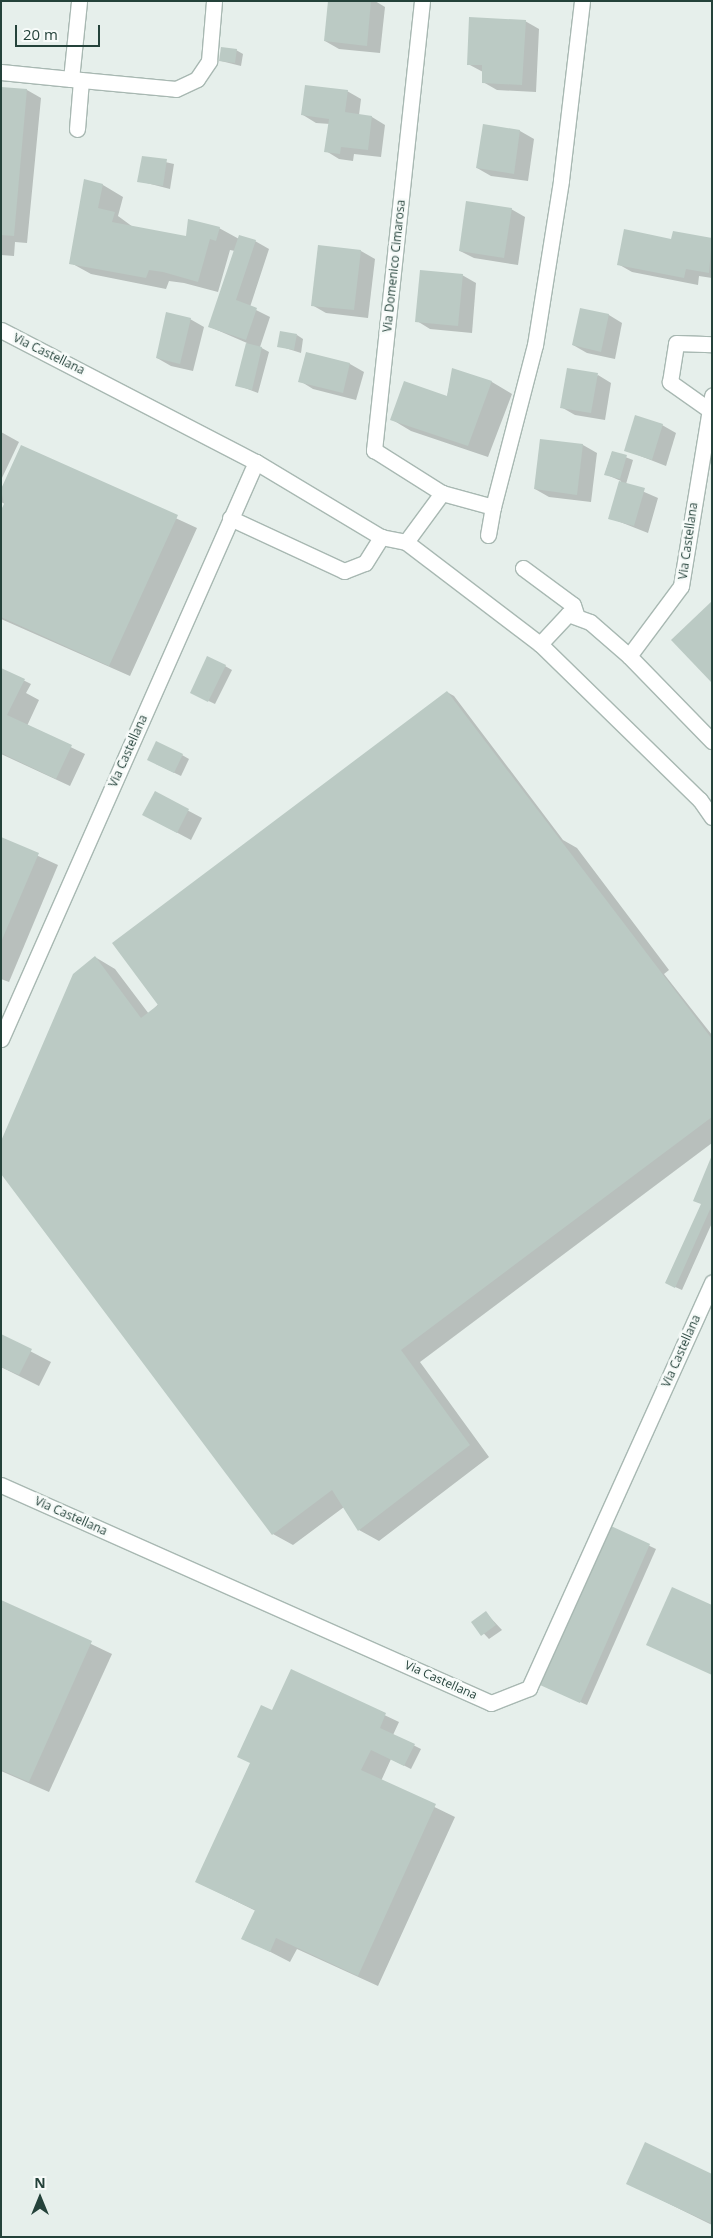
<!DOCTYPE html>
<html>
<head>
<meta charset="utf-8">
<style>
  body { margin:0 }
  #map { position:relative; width:713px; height:2238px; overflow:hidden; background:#e6efeb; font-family:"Open Sans",sans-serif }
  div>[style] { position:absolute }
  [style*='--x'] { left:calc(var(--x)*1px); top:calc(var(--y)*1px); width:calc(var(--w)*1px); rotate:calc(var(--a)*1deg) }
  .shadow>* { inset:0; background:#0003 }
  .building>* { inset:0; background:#bbcac4 }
  .roads { filter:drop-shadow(1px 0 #a8b8b2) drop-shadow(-1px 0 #a8b8b2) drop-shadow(0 1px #a8b8b2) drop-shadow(0 -1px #a8b8b2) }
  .street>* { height:15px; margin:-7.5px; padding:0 7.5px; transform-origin:7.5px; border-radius:7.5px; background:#fff }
  .secondary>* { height:15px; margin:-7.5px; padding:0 7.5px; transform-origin:7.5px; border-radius:7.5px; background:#fff }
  span { translate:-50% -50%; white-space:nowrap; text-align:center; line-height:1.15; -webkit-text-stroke:5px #f7fbf9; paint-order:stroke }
  .street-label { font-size:12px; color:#24423a }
  .frame { position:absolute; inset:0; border:2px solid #24423a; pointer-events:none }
  .north { position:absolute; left:15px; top:2173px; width:50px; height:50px; -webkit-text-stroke:4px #f7fbf9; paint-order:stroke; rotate:0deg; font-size:14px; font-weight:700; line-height:20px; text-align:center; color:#24423a }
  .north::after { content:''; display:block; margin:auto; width:18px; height:22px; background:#24423a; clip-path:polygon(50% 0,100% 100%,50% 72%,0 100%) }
  .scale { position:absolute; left:15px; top:25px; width:85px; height:22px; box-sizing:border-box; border:2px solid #24423a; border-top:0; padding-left:6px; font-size:15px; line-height:18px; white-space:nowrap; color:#24423a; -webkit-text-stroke:4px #f7fbf9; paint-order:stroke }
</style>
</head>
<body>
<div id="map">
  <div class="shadow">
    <div style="clip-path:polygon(329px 1px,375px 1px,385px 7px,380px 53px,339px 49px,325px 41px)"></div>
    <div style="clip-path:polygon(525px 21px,539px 29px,536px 92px,497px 90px,483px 82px,483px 72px,468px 64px)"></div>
    <div style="clip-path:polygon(236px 50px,243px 54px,241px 66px,221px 61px)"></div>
    <div style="clip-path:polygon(1px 88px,27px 90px,41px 98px,27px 243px,15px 242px,14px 256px,1px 255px)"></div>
    <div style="clip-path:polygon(347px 91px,361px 99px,359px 115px,372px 117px,385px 125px,381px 157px,354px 154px,353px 161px,339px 159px,326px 151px,330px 124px,316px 123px,303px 115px)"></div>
    <div style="clip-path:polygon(484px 126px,520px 131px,534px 139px,528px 181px,491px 176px,477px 168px)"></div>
    <div style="clip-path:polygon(143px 157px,174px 164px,170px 189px,139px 181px)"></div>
    <div style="clip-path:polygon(85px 181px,103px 185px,123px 197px,118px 216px,133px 227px,187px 238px,219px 228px,239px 239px,255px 241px,269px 249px,250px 307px,270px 317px,260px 347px,269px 352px,258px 393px,237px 385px,247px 343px,210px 327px,235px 251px,230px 250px,218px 292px,184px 283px,169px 281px,166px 289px,91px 274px,71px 263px)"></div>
    <div style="clip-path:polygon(511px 209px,525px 217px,518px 265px,474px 258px,460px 251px)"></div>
    <div style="clip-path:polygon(712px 239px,712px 278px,699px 276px,698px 285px,632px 272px,618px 264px,672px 240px)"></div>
    <div style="clip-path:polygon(319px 246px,361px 251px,375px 259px,368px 318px,326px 313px,312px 305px)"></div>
    <div style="clip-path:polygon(462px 275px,476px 283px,472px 333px,430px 329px,417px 321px)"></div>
    <div style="clip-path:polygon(581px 309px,609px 315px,622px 323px,615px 359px,587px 353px,573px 345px)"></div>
    <div style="clip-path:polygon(190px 319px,204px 327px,193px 371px,171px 366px,157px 358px)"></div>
    <div style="clip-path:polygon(297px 335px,303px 339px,301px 353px,279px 346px)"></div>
    <div style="clip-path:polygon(307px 353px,350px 364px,364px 372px,356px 400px,313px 389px,300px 381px)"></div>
    <div style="clip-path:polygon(453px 369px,492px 382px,512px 394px,488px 457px,411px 431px,391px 419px,447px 397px)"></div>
    <div style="clip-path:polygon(598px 375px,611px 383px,605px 420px,575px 415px,561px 407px)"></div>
    <div style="clip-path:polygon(662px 425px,676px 433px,666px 466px,625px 450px)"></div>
    <div style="clip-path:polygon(1px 432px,19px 442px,1px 480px)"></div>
    <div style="clip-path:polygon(541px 440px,583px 445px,597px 453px,591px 502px,549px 497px,535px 489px)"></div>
    <div style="clip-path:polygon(22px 447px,197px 528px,130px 676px,1px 619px,1px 513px,5px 504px,1px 502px,1px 492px)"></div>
    <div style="clip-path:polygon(612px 452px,633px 460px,626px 484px,658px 498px,648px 533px,610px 518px,621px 481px,605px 474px)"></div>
    <div style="clip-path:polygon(225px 666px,232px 670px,215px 704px,198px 696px)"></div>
    <div style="clip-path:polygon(1px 669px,31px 684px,26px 693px,39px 700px,27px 726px,85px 754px,70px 786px,1px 754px)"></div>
    <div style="clip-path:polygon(447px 692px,454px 696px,563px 840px,577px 848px,669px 970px,664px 974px,712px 1035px,712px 1143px,420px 1362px,489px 1457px,379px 1541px,359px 1530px,344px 1507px,293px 1545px,273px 1534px,95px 957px,115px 969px,149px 1014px)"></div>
    <div style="clip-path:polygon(182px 755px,189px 759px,181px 776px,156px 764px)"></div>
    <div style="clip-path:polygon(155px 793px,202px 818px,191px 840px,157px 822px)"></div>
    <div style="clip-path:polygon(1px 839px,58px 865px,9px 982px,1px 979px)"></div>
    <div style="clip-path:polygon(712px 1159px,712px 1223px,682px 1290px,673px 1286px,702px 1204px)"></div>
    <div style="clip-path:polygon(1px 1336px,51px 1362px,39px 1386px,1px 1367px)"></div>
    <div style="clip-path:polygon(612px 1528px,656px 1549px,587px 1705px,548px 1688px)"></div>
    <div style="clip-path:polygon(1px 1601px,112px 1654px,49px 1792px,1px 1771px)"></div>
    <div style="clip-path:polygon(486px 1613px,502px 1630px,489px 1639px,473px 1622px)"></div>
    <div style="clip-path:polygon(292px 1671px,399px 1722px,393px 1735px,421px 1749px,411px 1769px,391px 1759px,381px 1781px,455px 1817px,378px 1986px,297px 1949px,290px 1962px,243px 1938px,256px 1911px,197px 1882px)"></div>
    <div style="clip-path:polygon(712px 2175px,712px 2225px,627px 2183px)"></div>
  </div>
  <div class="building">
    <div style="clip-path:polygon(328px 1px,371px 1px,367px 46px,324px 41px)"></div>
    <div style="clip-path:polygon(469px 17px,526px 20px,522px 85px,482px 83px,482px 65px,467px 65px)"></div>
    <div style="clip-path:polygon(221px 47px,237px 49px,235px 63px,219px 61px)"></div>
    <div style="clip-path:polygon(305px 85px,348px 90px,345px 112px,372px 116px,368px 150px,341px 147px,340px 154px,324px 152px,329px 119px,301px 115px)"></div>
    <div style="clip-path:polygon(1px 87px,27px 89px,14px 236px,1px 235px)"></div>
    <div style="clip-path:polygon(483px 124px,520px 130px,514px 174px,476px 168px)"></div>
    <div style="clip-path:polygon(142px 156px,167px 159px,163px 186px,137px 182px)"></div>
    <div style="clip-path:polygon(84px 179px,103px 184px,98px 208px,115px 212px,112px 222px,186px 236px,188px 219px,220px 227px,216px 241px,210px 239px,198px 282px,163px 272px,149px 270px,146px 278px,69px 264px)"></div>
    <div style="clip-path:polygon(466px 201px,512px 208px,504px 258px,459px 251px)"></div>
    <div style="clip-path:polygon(624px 229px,671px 239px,673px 231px,712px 238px,709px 273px,686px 269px,684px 278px,617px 265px)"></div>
    <div style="clip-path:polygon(239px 235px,256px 240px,236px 300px,257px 308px,246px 340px,208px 327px)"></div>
    <div style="clip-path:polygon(318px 245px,361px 250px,354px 310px,311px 306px)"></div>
    <div style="clip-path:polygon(420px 270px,463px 274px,458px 326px,415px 322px)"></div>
    <div style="clip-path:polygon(580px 308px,609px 314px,601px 352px,572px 345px)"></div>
    <div style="clip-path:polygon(166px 312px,191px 318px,180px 364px,156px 358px)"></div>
    <div style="clip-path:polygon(280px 331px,297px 334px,294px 350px,277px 347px)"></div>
    <div style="clip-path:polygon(246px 343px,262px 347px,252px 390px,235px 386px)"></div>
    <div style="clip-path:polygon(306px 352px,350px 363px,343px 393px,298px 382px)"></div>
    <div style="clip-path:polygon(452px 368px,492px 381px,468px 446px,390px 420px,404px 381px,447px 396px)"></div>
    <div style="clip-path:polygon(567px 368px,598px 373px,591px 413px,560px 408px)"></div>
    <div style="clip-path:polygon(635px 415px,663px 424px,652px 460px,624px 451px)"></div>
    <div style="clip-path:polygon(540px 439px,583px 444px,577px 495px,534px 489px)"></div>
    <div style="clip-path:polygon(21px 445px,178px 515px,109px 666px,1px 617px,1px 510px,4px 504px,1px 489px)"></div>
    <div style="clip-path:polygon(612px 451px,627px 455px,620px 479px,604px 475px)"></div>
    <div style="clip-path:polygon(619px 481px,645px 488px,634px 526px,608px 519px)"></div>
    <div style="clip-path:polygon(712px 601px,712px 683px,671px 640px)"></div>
    <div style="clip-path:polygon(207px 656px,226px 665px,208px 702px,190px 693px)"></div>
    <div style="clip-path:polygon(1px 668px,25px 679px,7px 715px,72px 745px,56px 779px,1px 753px)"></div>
    <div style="clip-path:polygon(447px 691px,712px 1039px,712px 1117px,401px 1350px,470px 1445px,358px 1531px,332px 1490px,272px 1535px,1px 1174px,1px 1141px,73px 974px,95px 956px,141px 1018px,158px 1005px,112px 943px)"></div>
    <div style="clip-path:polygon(156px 741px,183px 754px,174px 773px,147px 760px)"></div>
    <div style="clip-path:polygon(155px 791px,189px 809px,177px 833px,142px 815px)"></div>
    <div style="clip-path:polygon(1px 837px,39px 853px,1px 942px)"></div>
    <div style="clip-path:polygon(712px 1155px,712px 1205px,675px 1288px,665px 1283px,701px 1204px,693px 1201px)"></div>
    <div style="clip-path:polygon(1px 1334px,32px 1349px,19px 1375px,1px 1367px)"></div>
    <div style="clip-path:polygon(611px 1526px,650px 1544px,580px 1703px,540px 1685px)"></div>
    <div style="clip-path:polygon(672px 1587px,712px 1605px,712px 1675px,646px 1645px)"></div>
    <div style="clip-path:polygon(1px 1600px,92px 1641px,29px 1782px,1px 1770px)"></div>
    <div style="clip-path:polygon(486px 1611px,496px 1625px,481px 1636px,471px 1622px)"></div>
    <div style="clip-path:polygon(291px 1669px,386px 1713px,380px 1728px,415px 1744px,404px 1766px,371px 1750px,361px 1770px,436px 1804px,358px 1976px,276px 1938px,270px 1952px,241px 1939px,255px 1910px,195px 1882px,250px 1763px,237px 1757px,261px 1705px,272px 1710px)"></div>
    <div style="clip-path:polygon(645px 2142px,712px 2174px,710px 2223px,626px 2184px)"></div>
  </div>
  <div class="roads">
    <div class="street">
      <div style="--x:422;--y:1;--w:452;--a:96.1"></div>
      <div style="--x:374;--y:450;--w:80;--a:32.3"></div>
      <div style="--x:442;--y:493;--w:53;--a:15.4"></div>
      <div style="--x:493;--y:507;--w:167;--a:-75.5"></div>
      <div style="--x:535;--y:345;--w:167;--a:-81"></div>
      <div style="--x:561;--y:180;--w:180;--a:-83.3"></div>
      <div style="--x:1;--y:72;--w:70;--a:5.7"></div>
      <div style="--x:71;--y:79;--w:78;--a:-84.1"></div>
      <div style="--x:71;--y:79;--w:105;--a:5.4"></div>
      <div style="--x:176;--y:89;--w:23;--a:-25"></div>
      <div style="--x:197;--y:79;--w:22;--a:-56"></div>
      <div style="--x:209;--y:61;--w:60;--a:-85.2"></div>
      <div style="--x:77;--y:129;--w:49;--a:-85.3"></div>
      <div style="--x:708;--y:409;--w:47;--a:-144.6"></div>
      <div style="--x:670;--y:382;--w:39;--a:-81"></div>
      <div style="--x:676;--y:343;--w:36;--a:2"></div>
      <div style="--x:230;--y:518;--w:126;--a:24.9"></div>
      <div style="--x:344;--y:571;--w:22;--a:-21"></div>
      <div style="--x:365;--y:563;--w:31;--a:-58"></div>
      <div style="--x:488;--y:535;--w:28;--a:-80"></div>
      <div style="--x:406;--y:542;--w:61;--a:-53.7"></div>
      <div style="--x:523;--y:568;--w:62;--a:36.5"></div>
      <div style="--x:573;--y:605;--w:9;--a:72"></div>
      <div style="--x:540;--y:644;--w:41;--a:-47"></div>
      <div style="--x:568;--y:614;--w:23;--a:20"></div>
      <div style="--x:590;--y:622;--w:52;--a:41.1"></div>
      <div style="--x:629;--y:656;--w:119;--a:45.7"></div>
      <div style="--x:629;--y:656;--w:87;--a:-53.4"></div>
      <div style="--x:681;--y:586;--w:193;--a:-80.7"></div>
      <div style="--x:1;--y:1039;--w:631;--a:-66.16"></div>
      <div style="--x:1;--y:1485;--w:536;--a:23.98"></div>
      <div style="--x:491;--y:1703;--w:41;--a:-21.5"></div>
      <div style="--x:529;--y:1688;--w:445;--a:-65.7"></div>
    </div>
    <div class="secondary">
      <div style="--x:1;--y:330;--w:287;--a:27.4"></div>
      <div style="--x:256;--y:462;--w:146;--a:31"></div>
      <div style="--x:381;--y:537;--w:25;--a:11"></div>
      <div style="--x:406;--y:542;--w:168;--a:37.3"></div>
      <div style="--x:540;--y:644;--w:223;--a:44.3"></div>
      <div style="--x:700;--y:800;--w:21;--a:55"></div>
    </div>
  </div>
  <div class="street-label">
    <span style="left:394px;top:266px;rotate:-84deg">Via Domenico Cimarosa</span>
    <span style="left:49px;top:354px;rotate:26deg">Via Castellana</span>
    <span style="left:688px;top:541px;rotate:-82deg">Via Castellana</span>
    <span style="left:128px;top:751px;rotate:-66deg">Via Castellana</span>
    <span style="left:681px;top:1351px;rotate:-66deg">Via Castellana</span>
    <span style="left:71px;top:1516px;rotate:24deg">Via Castellana</span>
    <span style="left:441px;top:1680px;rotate:24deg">Via Castellana</span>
  </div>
  <div class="frame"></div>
  <div class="north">N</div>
  <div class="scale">20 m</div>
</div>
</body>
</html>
